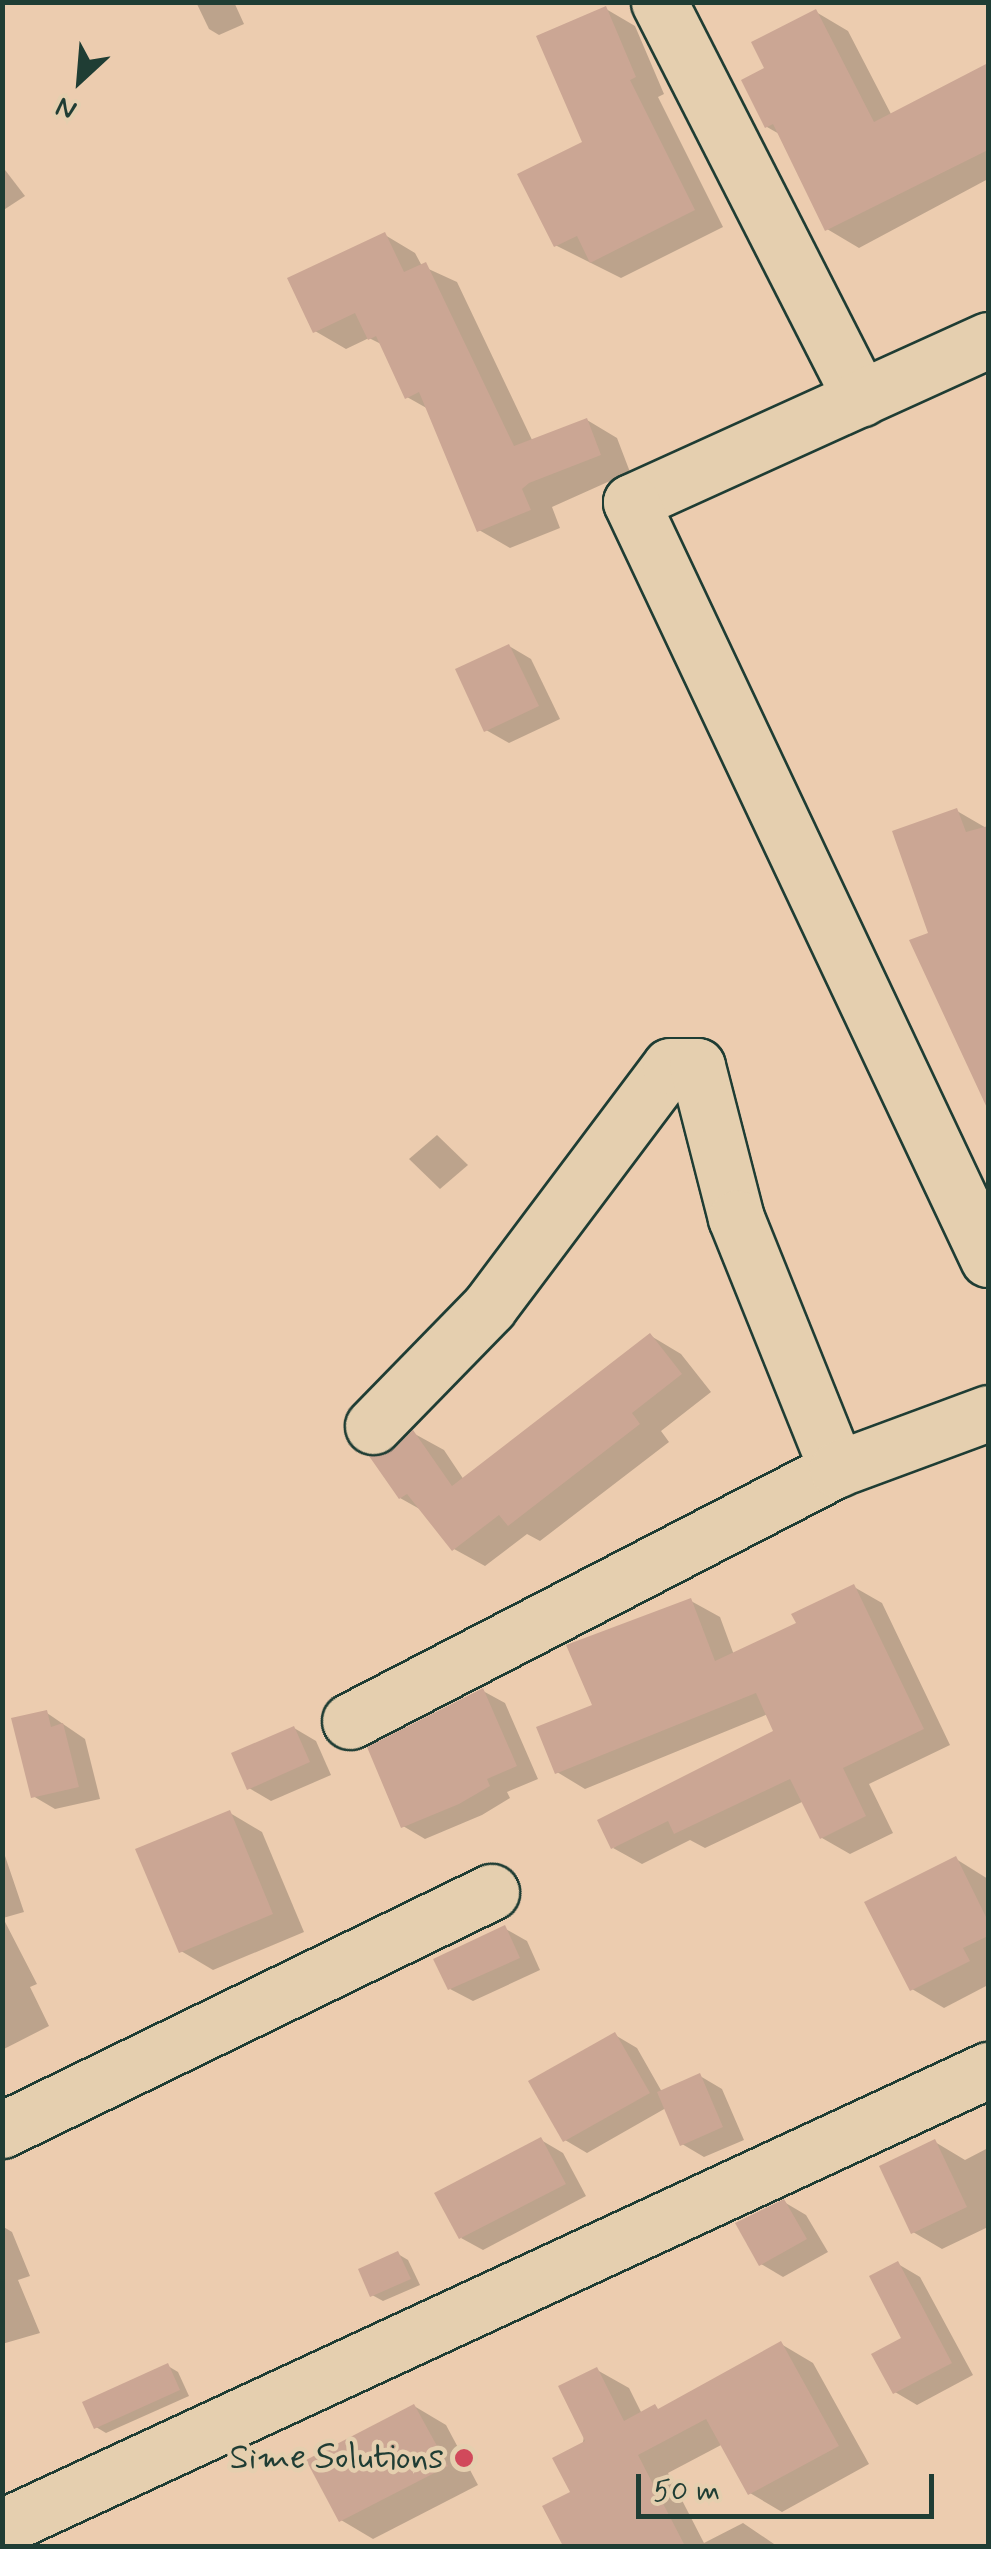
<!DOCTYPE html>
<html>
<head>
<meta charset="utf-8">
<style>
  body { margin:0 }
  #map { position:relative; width:991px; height:2549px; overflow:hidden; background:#ecccaf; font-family:Mynerve,sans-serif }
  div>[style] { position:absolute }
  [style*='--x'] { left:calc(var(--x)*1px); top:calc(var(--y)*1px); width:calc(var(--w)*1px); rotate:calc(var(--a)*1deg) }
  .shadow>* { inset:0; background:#0003 }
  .building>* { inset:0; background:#cba694 }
  .roads { filter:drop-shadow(2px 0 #1f3d34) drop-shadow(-2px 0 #1f3d34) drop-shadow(0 2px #1f3d34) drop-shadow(0 -2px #1f3d34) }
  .minor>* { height:55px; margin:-27.5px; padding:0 27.5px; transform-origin:27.5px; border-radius:27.5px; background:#e5cfaf }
  .dots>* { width:28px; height:28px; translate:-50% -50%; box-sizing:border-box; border:5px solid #e5cfaf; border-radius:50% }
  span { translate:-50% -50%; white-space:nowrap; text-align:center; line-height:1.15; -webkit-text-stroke:9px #e5cfaf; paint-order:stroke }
  .poi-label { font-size:35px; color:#1f3d34 }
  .right { translate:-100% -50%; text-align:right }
  .frame { position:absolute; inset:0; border:5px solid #1f3d34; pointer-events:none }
  .north { position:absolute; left:30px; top:30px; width:100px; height:100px; -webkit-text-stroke:8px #e5cfaf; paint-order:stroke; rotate:206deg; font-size:28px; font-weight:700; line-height:40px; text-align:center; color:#1f3d34 }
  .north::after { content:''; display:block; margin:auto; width:35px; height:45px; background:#1f3d34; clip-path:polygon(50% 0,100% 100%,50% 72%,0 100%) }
  .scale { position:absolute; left:636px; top:2474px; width:298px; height:45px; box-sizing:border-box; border:5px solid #1f3d34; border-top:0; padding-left:12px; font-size:30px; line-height:35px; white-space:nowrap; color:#1f3d34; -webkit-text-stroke:8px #e5cfaf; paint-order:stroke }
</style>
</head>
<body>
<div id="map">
  <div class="shadow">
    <div style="clip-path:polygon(196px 2px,234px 2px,244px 24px,219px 35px,209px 29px)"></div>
    <div style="clip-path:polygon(606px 9px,635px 26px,664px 94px,658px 97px,723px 227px,621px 278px,555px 245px,585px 143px)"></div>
    <div style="clip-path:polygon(816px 12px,848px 31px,892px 116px,988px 66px,988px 179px,859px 248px,827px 229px,781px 135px,767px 127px,768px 70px)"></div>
    <div style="clip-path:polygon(2px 166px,25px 196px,2px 211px)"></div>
    <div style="clip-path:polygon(385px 235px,415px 253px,422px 266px,457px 282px,533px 442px,587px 420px,617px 438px,630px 472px,552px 507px,560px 528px,510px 548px,479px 530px,430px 410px,407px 397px,383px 345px,369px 338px,346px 349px,315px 331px)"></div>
    <div style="clip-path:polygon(509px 646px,531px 659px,560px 719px,509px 743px,486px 730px)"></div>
    <div style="clip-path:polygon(957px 811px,988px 829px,988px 1104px,912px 941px,931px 934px)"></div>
    <div style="clip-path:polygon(437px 1135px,468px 1165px,440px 1189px,409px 1159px)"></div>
    <div style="clip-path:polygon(651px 1336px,681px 1354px,711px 1392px,661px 1431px,669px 1442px,540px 1541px,527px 1534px,485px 1566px,454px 1549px,425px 1512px,400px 1498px,396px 1451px,413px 1433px,444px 1450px,464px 1480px)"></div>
    <div style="clip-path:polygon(854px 1587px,882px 1603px,950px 1745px,869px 1784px,893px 1833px,850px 1854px,822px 1838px,804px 1801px,705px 1848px,690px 1840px,642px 1864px,613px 1848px,777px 1732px,768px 1714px,585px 1789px,557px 1772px,595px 1706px,691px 1601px,720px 1617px,734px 1655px,799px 1624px)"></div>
    <div style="clip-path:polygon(483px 1691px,505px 1703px,538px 1779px,507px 1792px,510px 1798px,482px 1815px,425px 1839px,403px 1826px)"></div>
    <div style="clip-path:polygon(47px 1713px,85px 1739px,100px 1799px,55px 1809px,33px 1796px)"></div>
    <div style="clip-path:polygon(294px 1728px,316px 1741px,331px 1775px,271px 1801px,249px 1788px)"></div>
    <div style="clip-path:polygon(230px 1813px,262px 1832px,304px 1932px,213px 1970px,181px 1951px)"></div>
    <div style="clip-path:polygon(2px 1847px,24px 1912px,3px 1918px,37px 1984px,30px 1987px,49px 2026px,2px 2050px)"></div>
    <div style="clip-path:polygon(956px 1859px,988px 1879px,988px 1985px,944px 2008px,912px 1989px)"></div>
    <div style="clip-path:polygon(504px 1928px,527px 1941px,540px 1970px,473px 2001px,450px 1989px)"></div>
    <div style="clip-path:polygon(615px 2035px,637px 2048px,662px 2092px,700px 2076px,722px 2089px,744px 2140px,704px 2157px,682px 2144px,666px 2108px,587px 2153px,565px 2140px)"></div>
    <div style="clip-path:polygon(541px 2140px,563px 2153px,586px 2196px,483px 2250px,461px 2238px)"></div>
    <div style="clip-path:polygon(935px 2142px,965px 2160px,988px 2148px,988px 2227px,942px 2249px,913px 2232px)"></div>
    <div style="clip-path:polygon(784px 2202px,806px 2215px,828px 2252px,783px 2277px,761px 2264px)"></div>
    <div style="clip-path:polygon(2px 2226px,12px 2232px,30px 2276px,18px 2280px,40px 2333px,2px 2344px)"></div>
    <div style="clip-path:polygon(398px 2254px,408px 2260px,420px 2285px,383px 2301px,372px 2295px)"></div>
    <div style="clip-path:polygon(898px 2264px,920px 2277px,973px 2375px,917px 2405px,895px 2392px,905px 2339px)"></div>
    <div style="clip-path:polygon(781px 2344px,813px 2363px,869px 2464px,782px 2512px,750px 2493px,723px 2444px,668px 2473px,704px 2543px,743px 2523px,777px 2546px,566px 2546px,546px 2508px,573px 2493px,597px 2370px,629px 2388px,642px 2414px,661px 2410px)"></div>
    <div style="clip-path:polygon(168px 2366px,178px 2372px,189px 2396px,106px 2433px,96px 2427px)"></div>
    <div style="clip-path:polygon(414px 2406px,446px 2425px,478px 2485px,373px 2539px,341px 2520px)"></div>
  </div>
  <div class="building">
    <div style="clip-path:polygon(606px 6px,636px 77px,630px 80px,695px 210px,590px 263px,577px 236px,554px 247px,517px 174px,582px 142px,536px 36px)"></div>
    <div style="clip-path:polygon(816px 9px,874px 122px,988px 63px,988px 150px,825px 231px,773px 124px,765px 128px,741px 80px,764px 68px,751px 42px)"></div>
    <div style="clip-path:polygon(385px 232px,404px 272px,426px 262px,514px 446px,587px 418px,601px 455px,529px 483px,522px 489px,531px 510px,477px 532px,419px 392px,405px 399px,376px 336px,368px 340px,355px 313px,313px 333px,287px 278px)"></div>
    <div style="clip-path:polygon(509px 644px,539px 706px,484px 732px,455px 669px)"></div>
    <div style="clip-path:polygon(957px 808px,966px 832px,988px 826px,988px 1110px,909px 940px,928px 933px,892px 831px)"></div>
    <div style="clip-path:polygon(650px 1333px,682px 1374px,632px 1413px,640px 1424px,508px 1526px,499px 1515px,452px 1551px,407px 1494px,399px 1499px,369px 1456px,395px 1448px,413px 1430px,452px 1486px)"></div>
    <div style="clip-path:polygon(854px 1584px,924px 1729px,843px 1768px,866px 1816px,820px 1839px,790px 1779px,674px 1834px,668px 1821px,611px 1849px,597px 1820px,773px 1731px,756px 1693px,555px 1774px,536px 1727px,592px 1705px,566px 1645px,691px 1598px,715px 1661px,796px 1623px,791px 1614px)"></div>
    <div style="clip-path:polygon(483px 1688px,517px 1766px,487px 1779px,490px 1786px,459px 1804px,401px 1828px,367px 1747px)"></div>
    <div style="clip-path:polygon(47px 1710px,51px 1727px,63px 1723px,79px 1787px,31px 1798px,11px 1718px)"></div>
    <div style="clip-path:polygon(294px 1726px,310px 1762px,247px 1790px,231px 1753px)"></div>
    <div style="clip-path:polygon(230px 1810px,273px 1914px,179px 1953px,135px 1849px)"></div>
    <div style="clip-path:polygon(956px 1856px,988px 1921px,988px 1936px,963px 1948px,970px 1961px,910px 1991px,864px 1902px)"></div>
    <div style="clip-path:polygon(505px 1925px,520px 1958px,448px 1990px,433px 1959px)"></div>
    <div style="clip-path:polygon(615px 2032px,650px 2093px,563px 2142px,528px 2081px)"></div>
    <div style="clip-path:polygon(700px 2073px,723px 2127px,680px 2146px,657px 2092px)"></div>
    <div style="clip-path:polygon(541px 2137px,566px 2184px,459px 2239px,434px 2193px)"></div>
    <div style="clip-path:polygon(935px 2139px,967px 2207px,911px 2234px,879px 2166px)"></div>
    <div style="clip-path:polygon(784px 2199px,807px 2239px,759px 2266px,735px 2223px)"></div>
    <div style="clip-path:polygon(398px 2251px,411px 2279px,370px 2297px,358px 2269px)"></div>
    <div style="clip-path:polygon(898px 2261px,952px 2363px,893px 2394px,871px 2354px,901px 2338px,869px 2276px)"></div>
    <div style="clip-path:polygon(781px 2341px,839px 2446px,748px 2495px,706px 2419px,638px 2455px,685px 2546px,563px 2546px,542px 2506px,570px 2492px,552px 2458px,585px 2441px,558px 2386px,597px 2367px,624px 2421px,655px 2404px,658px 2409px)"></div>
    <div style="clip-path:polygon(168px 2363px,180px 2390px,94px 2429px,82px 2402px)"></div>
    <div style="clip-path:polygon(414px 2404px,448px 2466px,339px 2522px,306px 2460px)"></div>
  </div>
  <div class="roads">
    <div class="minor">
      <div style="--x:659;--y:2;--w:445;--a:63"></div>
      <div style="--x:988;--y:340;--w:392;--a:155.6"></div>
      <div style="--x:631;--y:502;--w:837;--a:64.75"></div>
      <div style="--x:373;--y:1426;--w:166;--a:-45.7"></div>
      <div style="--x:489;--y:1307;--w:301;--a:-53.1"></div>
      <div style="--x:670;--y:1066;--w:27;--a:0"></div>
      <div style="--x:697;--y:1066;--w:157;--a:75.6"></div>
      <div style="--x:736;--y:1218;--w:271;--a:68.1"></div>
      <div style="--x:350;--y:1721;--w:548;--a:-27.36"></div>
      <div style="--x:837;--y:1469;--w:161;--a:-20.3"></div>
      <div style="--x:2;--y:2130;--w:544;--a:-25.95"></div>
      <div style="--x:2;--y:2527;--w:1087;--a:-24.87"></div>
    </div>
  </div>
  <div class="dots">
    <div style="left:464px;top:2458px;background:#d1495b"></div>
  </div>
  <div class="poi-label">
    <span class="right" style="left:444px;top:2458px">Sime Solutions</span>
  </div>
  <div class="frame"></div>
  <div class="north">N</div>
  <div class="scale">50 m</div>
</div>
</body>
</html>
